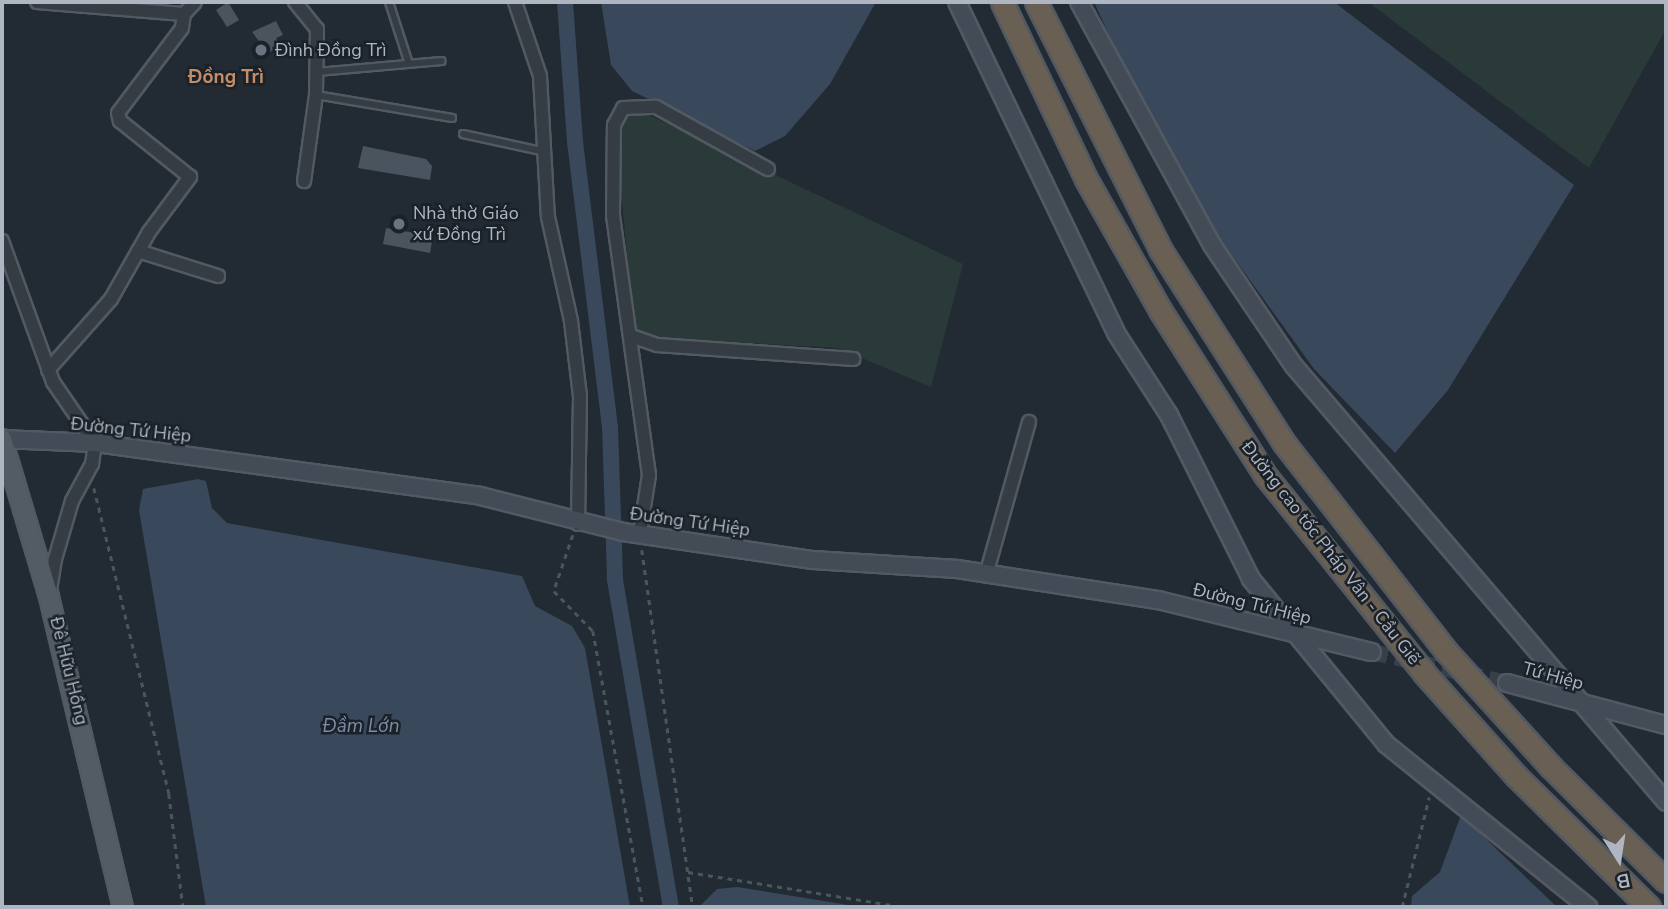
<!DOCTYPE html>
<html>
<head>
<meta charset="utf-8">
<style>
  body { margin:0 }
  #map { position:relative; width:1668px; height:909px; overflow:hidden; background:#222a33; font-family:"Nunito Sans",sans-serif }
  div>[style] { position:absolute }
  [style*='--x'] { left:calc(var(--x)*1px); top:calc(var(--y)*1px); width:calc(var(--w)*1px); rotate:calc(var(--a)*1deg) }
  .green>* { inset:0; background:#2a3a39 }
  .water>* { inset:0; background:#39485b }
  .canal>* { height:16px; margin:-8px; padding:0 8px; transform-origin:8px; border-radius:8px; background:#39485b }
  .building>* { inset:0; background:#4a545f }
  .secondary-tunnel>* { height:16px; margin-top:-8px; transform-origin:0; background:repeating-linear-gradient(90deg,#373f48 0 16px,transparent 0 24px) }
  .path>* { height:2.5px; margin-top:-1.25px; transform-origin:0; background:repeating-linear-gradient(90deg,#485759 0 5px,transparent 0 10px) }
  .roads { filter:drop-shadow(2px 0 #525962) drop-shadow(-2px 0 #525962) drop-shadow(0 2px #525962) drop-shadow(0 -2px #525962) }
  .lane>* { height:6px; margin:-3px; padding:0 3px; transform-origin:3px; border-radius:3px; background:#353c44 }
  .street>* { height:12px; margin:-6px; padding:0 6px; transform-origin:6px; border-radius:6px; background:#353c44 }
  .secondary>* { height:16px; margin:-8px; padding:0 8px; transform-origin:8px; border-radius:8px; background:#434b57 }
  .primary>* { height:18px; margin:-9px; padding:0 9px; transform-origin:9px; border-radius:9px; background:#535b64 }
  .highway>* { height:21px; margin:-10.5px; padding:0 10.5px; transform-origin:10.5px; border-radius:10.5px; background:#696053 }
  .dots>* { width:19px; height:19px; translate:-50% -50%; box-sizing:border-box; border:4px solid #1a2129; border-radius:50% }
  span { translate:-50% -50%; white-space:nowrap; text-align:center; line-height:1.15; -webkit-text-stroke:5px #1a2129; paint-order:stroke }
  .poi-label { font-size:18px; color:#afb6c1 }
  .left { translate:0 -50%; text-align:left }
  .street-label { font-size:18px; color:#afb6c1 }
  .neighbourhood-label { font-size:19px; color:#c58d66; font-weight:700 }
  .water-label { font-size:19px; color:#7b8ea6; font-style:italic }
  .frame { position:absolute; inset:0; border:4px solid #afb6c1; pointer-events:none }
  .north { position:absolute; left:1584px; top:825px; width:70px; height:70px; -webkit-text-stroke:5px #1a2129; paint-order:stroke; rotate:168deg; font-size:19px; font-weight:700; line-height:28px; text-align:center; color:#afb6c1 }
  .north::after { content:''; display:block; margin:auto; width:24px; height:32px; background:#afb6c1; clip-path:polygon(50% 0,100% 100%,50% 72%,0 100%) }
</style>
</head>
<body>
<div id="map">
  <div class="green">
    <div style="clip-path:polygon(1368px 2px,1666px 2px,1666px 29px,1589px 168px)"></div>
    <div style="clip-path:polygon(626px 112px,649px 115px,963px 264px,931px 387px,838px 348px,664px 338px,634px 329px,616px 137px)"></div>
  </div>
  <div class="water">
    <div style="clip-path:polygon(601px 2px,876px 2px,830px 84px,785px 136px,755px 151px,632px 91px,611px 65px)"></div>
    <div style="clip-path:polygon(1094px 2px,1334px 2px,1574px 185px,1448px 390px,1395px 453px,1314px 369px,1218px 236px,1137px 97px)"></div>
    <div style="clip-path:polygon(198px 479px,206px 481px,212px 508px,227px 523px,522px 576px,535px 606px,572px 626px,585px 648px,630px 907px,206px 907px,139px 510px,143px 489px)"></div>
    <div style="clip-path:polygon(1461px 815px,1557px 907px,1411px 907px,1412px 896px,1440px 872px)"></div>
    <div style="clip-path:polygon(737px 887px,861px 907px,699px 907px,717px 889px)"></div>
  </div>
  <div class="canal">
    <div style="--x:565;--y:2;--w:140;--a:85.9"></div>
    <div style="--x:575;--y:142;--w:287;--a:83"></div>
    <div style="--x:610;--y:427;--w:153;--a:88.1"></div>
    <div style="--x:615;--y:580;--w:332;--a:80.3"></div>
  </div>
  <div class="building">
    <div style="clip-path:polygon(228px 2px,239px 20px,227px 27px,216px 10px)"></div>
    <div style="clip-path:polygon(276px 21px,283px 35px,276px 38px,280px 47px,268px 53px,252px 32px)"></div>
    <div style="clip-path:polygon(363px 146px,426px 159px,432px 166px,430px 180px,358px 168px)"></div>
    <div style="clip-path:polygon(386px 228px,433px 236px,430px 253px,383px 244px)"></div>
  </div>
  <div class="secondary-tunnel">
    <div style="--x:1372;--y:652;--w:139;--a:12.9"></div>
  </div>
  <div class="path">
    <div style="--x:94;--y:488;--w:315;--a:76.2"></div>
    <div style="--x:169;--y:794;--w:114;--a:82.9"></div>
    <div style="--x:573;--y:535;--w:59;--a:108.7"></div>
    <div style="--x:554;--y:591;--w:56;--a:45.7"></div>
    <div style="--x:593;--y:631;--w:280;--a:79.7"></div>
    <div style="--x:642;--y:550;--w:361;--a:81.9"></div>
    <div style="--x:688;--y:872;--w:220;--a:9.2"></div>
    <div style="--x:1402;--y:907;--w:113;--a:-76.2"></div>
  </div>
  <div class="roads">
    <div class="lane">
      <div style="--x:389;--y:2;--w:62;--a:72.1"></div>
      <div style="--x:317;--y:72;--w:125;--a:-5"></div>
      <div style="--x:316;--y:95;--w:138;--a:9.6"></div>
      <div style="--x:463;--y:134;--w:80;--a:12.3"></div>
    </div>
    <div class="street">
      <div style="--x:37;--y:2;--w:147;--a:4.7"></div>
      <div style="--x:295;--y:2;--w:35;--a:51"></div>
      <div style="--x:317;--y:29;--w:66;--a:90.9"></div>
      <div style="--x:316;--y:95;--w:87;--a:97.9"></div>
      <div style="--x:515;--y:2;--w:78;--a:71.3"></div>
      <div style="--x:540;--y:76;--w:141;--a:86.8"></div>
      <div style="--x:548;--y:217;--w:107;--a:77.5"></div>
      <div style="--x:571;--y:321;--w:76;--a:83.2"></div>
      <div style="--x:580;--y:396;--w:128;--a:90.9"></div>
      <div style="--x:2;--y:241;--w:150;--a:70.1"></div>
      <div style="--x:53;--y:382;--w:74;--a:55.5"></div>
      <div style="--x:95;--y:443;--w:21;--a:98"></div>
      <div style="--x:92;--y:464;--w:42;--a:118.4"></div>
      <div style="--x:72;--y:501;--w:60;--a:106.3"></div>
      <div style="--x:55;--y:559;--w:32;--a:99"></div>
      <div style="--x:138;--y:251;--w:84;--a:17.4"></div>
      <div style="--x:631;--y:336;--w:28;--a:19"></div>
      <div style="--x:657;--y:345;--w:197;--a:4.1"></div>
      <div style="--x:48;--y:370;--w:95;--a:-48.4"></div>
      <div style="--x:111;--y:299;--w:77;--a:-60.4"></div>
      <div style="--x:149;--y:232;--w:69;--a:-53.3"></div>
      <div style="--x:190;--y:177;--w:90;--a:-141.3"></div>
      <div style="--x:120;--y:121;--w:8;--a:-104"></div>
      <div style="--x:118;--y:113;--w:106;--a:-53"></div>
      <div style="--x:182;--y:28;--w:14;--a:-82"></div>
      <div style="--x:184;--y:14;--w:16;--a:-47"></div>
      <div style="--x:640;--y:533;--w:59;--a:-81.2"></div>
      <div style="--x:649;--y:475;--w:262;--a:-97.9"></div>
      <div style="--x:613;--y:215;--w:90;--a:-89.4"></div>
      <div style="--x:614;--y:125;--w:19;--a:-62"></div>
      <div style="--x:623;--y:108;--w:33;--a:-2"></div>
      <div style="--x:656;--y:107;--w:128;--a:29"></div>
      <div style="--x:986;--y:575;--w:159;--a:-74.3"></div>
    </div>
    <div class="secondary">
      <div style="--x:957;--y:2;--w:367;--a:64.3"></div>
      <div style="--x:1116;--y:333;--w:98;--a:57.1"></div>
      <div style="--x:1169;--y:415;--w:183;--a:63.4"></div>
      <div style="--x:1251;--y:579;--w:213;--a:50.7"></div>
      <div style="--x:1386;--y:744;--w:260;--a:38.9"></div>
      <div style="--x:1079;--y:2;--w:277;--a:61.3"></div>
      <div style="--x:1212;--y:245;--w:146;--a:55.9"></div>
      <div style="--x:1294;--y:366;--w:573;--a:49.53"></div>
      <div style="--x:2;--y:439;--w:93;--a:2.5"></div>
      <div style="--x:95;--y:443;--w:389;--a:7.8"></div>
      <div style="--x:480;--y:496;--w:147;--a:14.1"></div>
      <div style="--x:623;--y:532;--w:192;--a:8.4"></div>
      <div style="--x:813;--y:560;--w:144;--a:3.6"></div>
      <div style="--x:957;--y:569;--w:203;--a:8.8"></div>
      <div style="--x:1158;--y:600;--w:220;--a:13.7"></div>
      <div style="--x:1507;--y:683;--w:164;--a:14.8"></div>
    </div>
    <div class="primary">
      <div style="--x:2;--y:439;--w:165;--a:73.4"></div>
      <div style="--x:49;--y:597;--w:319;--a:76.6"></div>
    </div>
    <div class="highway">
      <div style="--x:1002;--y:2;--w:196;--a:64.6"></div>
      <div style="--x:1086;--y:179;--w:150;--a:60.5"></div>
      <div style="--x:1160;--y:310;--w:196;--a:57.5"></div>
      <div style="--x:1265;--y:475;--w:254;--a:51.2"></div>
      <div style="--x:1424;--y:673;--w:138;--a:48.2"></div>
      <div style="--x:1516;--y:776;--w:187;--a:44.6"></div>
      <div style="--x:1036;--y:2;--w:276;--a:63.3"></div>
      <div style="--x:1160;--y:249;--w:230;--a:57.4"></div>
      <div style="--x:1284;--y:443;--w:262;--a:52.1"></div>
      <div style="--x:1445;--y:650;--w:156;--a:47.8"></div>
      <div style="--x:1550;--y:766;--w:163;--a:44.8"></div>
    </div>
  </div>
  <div class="dots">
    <div style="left:261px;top:50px;background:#6b7280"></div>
    <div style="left:399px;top:224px;background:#6b7280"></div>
  </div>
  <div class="poi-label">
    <span class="left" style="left:275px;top:50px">Đình Đồng Trì</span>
    <span class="left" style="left:413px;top:224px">Nhà thờ Giáo<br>xứ Đồng Trì</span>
  </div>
  <div class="street-label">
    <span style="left:131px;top:430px;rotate:6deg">Đường Tứ Hiệp</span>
    <span style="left:690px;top:522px;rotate:8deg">Đường Tứ Hiệp</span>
    <span style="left:1331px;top:553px;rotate:52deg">Đường cao tốc Pháp Vân - Cầu Giẽ</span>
    <span style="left:1252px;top:604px;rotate:14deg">Đường Tứ Hiệp</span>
    <span style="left:69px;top:671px;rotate:76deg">Đê Hữu Hồng</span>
    <span style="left:1553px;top:676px;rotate:15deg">Tứ Hiệp</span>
  </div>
  <div class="neighbourhood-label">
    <span style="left:226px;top:78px">Đồng Trì</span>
  </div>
  <div class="water-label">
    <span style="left:361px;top:727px">Đầm Lớn</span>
  </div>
  <div class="frame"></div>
  <div class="north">B</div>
</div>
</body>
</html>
